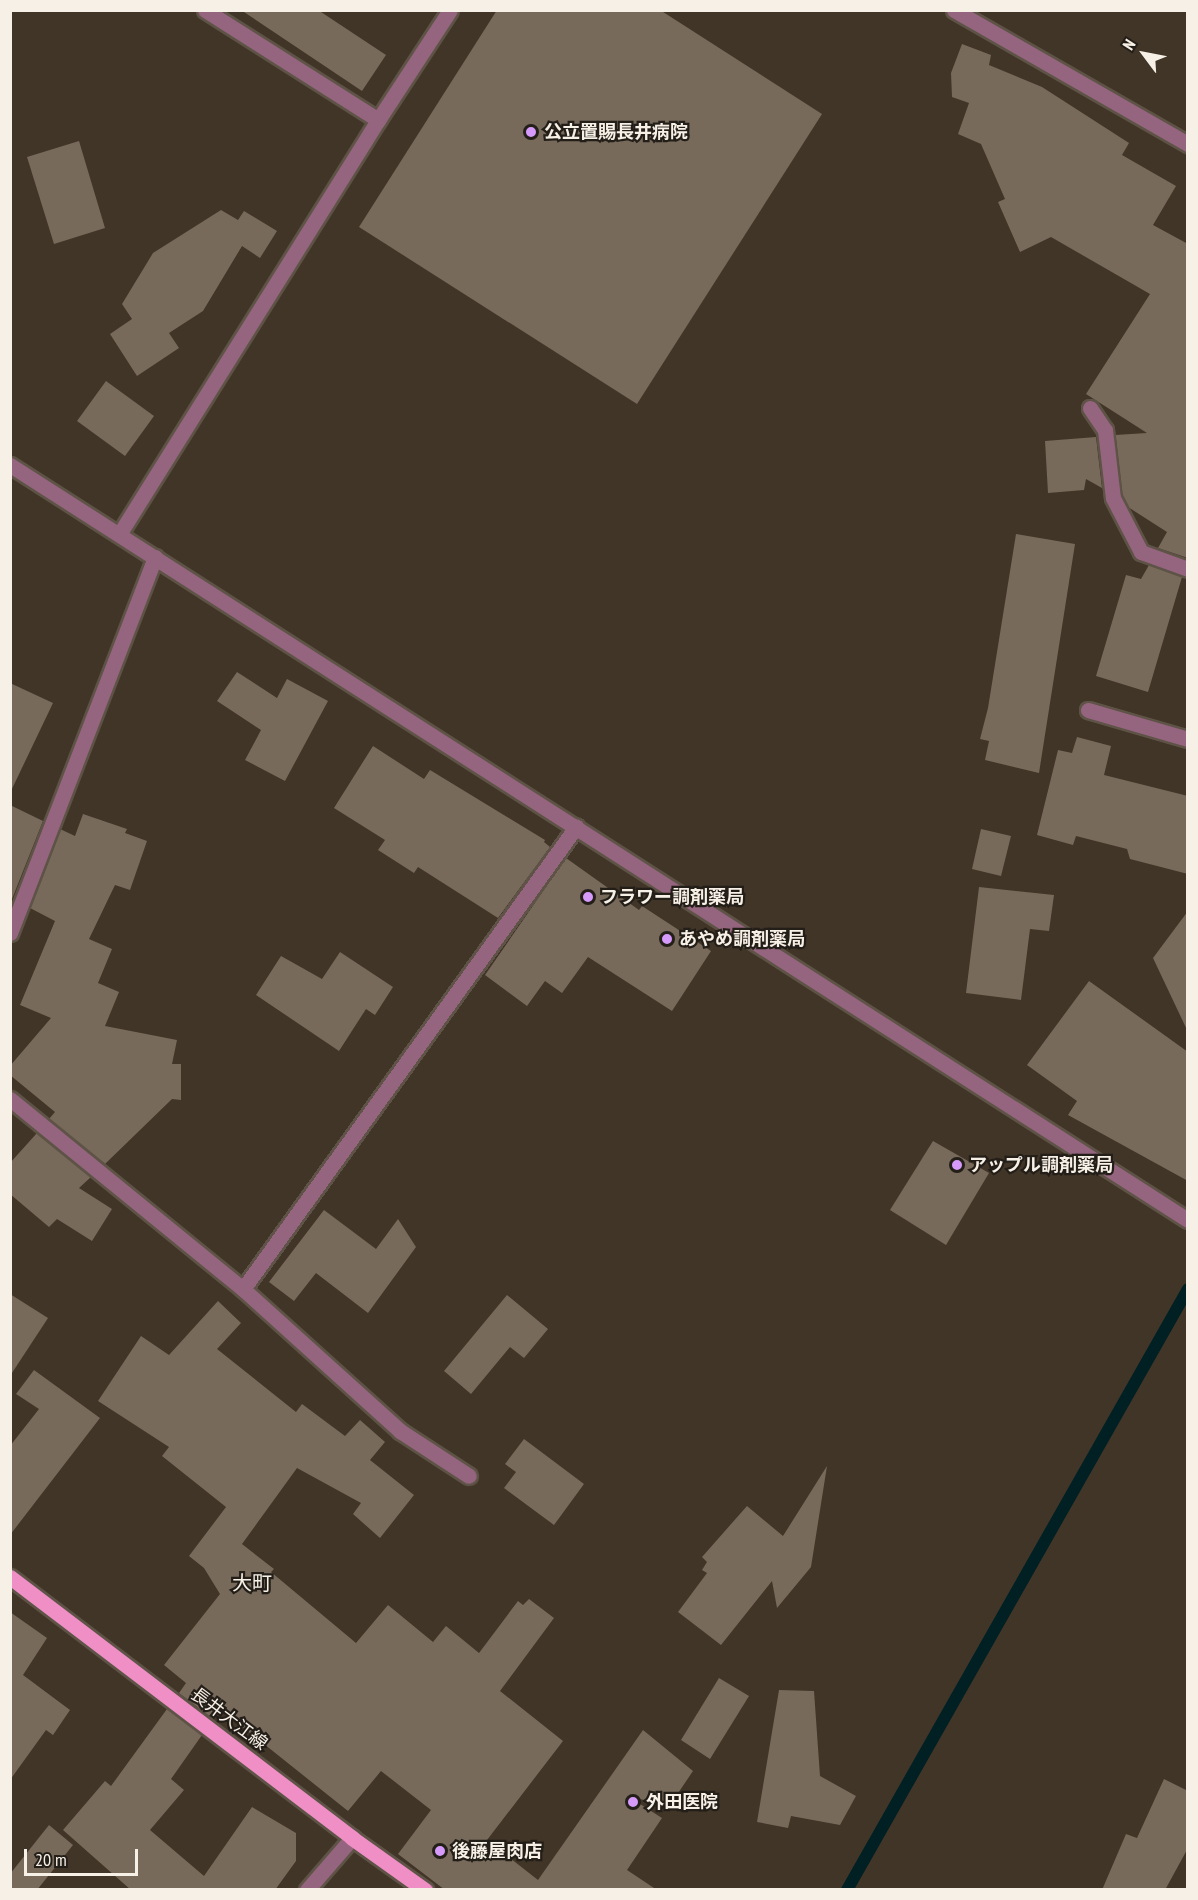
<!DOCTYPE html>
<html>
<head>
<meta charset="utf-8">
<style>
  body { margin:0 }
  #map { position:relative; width:1198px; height:1900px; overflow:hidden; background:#413527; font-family:"PT Sans Narrow","Noto Sans JP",sans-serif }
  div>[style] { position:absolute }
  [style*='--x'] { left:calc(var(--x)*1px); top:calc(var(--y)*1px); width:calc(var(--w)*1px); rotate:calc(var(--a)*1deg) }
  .stream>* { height:12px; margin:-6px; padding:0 6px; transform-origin:6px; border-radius:6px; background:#002024 }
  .building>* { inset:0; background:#776a5b }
  .roads { filter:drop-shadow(2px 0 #5e5346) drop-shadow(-2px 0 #5e5346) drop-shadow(0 2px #5e5346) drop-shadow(0 -2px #5e5346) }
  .minor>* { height:15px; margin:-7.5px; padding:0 7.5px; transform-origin:7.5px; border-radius:7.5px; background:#95657f }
  .major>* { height:15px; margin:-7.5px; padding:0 7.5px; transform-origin:7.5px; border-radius:7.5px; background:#f08fc5 }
  .dots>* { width:16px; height:16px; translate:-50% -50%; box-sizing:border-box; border:3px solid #231e18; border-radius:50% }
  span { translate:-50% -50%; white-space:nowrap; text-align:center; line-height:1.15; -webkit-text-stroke:4.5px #231e18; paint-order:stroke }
  .poi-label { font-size:18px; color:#f7f0e7; font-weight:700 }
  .left { translate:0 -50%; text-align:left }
  .street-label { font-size:18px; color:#f7f0e7 }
  .neighbourhood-label { font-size:20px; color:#f7f0e7 }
  .frame { position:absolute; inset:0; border:12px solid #f7f0e7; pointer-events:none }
  .north { position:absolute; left:1114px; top:24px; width:60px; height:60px; -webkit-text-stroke:4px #231e18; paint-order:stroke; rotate:302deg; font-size:16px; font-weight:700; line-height:24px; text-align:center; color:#f7f0e7 }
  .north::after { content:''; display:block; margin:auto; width:21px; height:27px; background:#f7f0e7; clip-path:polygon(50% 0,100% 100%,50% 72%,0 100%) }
  .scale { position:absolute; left:24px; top:1849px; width:114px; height:27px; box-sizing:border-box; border:3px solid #f7f0e7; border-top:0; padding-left:8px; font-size:18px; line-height:21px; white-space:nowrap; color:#f7f0e7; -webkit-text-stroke:4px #231e18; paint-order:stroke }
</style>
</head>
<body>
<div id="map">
  <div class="stream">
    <div style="--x:847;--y:1890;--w:691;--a:-60.43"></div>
  </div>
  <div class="building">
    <div style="clip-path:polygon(241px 10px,318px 10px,386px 55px,362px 91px)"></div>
    <div style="clip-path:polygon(497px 10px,660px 10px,822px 114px,637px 404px,359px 227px)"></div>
    <div style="clip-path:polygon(962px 44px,991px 55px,989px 65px,1042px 87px,1129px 143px,1122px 155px,1176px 186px,1153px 225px,1188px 244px,1188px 558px,1158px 548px,1167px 532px,1128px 507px,1122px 495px,1115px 435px,1147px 433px,1086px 394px,1150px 294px,1051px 237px,1020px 252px,998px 202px,1005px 199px,981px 144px,958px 134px,969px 103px,952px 97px,951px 73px)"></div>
    <div style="clip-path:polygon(79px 141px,105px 228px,54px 244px,27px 157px)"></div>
    <div style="clip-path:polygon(221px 210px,238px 220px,244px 211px,277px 231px,260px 258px,242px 246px,203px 311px,169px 333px,179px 348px,137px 376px,110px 334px,132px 319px,122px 304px,153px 253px)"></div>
    <div style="clip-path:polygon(106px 381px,154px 416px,125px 456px,77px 421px)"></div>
    <div style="clip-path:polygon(1096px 437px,1102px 488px,1086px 479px,1084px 490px,1048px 493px,1045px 441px)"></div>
    <div style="clip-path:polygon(1016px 534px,1075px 544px,1039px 773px,985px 760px,989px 741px,980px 739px,988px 708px)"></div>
    <div style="clip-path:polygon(1149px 565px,1182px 577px,1148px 692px,1096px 676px,1126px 575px,1141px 579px)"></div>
    <div style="clip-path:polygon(237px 672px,277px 698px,287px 679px,328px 701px,285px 781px,245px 760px,261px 730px,217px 701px)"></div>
    <div style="clip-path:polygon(10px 683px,53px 703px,10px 793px)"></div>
    <div style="clip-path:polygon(1077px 737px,1111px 746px,1104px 775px,1188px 796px,1188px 874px,1130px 859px,1127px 849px,1076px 836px,1073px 845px,1037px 835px,1058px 750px,1072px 753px)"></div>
    <div style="clip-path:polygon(373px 746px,424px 779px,430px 770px,545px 840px,544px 842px,550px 847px,498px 918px,418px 867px,414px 873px,378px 850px,385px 840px,334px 808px)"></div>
    <div style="clip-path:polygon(10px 805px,43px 821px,12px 899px,10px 898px)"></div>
    <div style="clip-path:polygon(83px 814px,127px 829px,125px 833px,147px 841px,130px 890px,115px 885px,89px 939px,112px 949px,98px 983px,119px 992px,105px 1026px,177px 1040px,172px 1064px,181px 1064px,181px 1100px,172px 1099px,105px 1164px,49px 1119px,55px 1112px,10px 1075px,10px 1066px,51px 1018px,20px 1005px,55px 921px,30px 908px,60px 829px,75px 836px)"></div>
    <div style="clip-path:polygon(981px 829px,1011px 836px,1001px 876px,972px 869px)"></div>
    <div style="clip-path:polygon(566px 858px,639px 910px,642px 906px,711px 951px,672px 1011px,588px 957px,562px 993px,545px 981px,527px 1006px,485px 975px)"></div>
    <div style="clip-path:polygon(979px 887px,1054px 895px,1049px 931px,1030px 929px,1021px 1000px,966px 993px)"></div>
    <div style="clip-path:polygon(1188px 911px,1188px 1032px,1153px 958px)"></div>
    <div style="clip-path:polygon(340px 952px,393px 987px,375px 1015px,366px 1009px,339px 1051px,256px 995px,281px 956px,322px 979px)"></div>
    <div style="clip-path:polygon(1089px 981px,1188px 1052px,1188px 1181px,1068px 1115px,1077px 1101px,1027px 1065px)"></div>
    <div style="clip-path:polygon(37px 1133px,91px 1177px,79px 1188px,112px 1209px,92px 1241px,57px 1219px,49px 1227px,10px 1194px,10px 1163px)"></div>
    <div style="clip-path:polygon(933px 1141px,989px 1173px,946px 1245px,890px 1210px)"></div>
    <div style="clip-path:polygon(324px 1210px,376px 1249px,398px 1219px,416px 1247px,368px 1313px,316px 1273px,294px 1301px,269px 1282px)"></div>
    <div style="clip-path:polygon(10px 1294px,48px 1318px,10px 1376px)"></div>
    <div style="clip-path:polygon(507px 1295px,548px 1329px,524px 1358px,510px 1347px,471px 1394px,444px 1371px)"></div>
    <div style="clip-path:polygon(218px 1301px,241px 1323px,217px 1349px,296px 1412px,302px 1404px,345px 1436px,360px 1420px,385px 1442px,370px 1460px,414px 1495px,380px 1538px,353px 1514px,361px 1503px,297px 1468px,242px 1544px,274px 1569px,271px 1572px,356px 1643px,388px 1605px,433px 1642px,446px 1626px,479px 1653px,518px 1601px,523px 1605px,529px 1599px,554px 1618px,500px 1691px,563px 1741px,487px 1840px,538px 1880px,643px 1730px,693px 1771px,670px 1805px,629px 1797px,662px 1818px,627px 1870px,657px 1890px,445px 1890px,398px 1854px,431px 1810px,381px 1771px,348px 1811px,220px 1709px,213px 1719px,179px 1693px,186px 1683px,164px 1665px,220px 1594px,204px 1568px,189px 1556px,226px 1507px,162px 1456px,169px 1447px,98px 1401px,141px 1336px,169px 1355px)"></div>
    <div style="clip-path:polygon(34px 1370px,100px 1418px,10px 1535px,10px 1446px,39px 1409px,16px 1394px)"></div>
    <div style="clip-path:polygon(524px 1439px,584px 1484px,554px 1525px,504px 1488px,516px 1472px,505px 1464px)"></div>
    <div style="clip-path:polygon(827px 1466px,811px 1567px,777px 1608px,772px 1581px,721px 1645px,678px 1612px,707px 1573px,702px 1570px,707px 1562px,702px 1557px,747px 1506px,783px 1536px)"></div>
    <div style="clip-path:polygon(10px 1612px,47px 1638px,23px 1675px,70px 1710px,53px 1735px,46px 1730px,10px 1780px)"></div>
    <div style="clip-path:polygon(719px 1678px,749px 1696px,710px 1759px,681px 1740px)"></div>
    <div style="clip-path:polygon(779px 1690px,814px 1691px,820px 1776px,856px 1796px,840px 1825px,791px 1816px,788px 1828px,757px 1822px)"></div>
    <div style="clip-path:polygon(167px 1709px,202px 1735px,171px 1779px,184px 1790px,150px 1830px,204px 1876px,252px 1807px,296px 1833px,296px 1861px,275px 1890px,131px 1890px,63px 1830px,105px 1781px,111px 1786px)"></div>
    <div style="clip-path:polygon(1164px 1779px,1188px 1791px,1188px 1848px,1165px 1890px,1102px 1890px,1126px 1834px,1137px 1838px)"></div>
    <div style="clip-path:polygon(49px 1825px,73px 1845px,37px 1890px,10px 1890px,10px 1874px)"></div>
  </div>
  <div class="roads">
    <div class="minor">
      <div style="--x:205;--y:10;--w:205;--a:32.4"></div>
      <div style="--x:954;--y:10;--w:270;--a:29.8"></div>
      <div style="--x:1090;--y:408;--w:27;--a:56"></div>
      <div style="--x:1105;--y:430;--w:68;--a:83.3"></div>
      <div style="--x:1113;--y:498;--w:61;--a:62.6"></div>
      <div style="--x:1141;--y:552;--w:50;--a:19.9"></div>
      <div style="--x:10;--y:465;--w:1399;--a:32.66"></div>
      <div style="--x:120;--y:533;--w:487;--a:-58"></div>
      <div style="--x:378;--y:120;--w:131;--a:-56.8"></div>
      <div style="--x:1088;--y:710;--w:104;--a:16.2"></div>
      <div style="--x:10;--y:933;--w:403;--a:-68.9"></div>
      <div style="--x:10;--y:1099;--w:301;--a:39.2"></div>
      <div style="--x:243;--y:1289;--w:212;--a:42.1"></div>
      <div style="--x:400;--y:1431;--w:82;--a:33.1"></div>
      <div style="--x:243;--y:1289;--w:570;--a:-54.22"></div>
      <div style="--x:307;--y:1890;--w:69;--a:-49.1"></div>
    </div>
    <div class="major">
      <div style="--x:10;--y:1577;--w:430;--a:37.3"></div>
      <div style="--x:352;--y:1838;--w:90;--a:35.5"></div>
    </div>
  </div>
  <div class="dots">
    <div style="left:531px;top:132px;background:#d69bfa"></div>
    <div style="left:588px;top:897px;background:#d69bfa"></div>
    <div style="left:667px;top:939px;background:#d69bfa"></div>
    <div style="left:957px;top:1165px;background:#d69bfa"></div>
    <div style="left:633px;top:1802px;background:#d69bfa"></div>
    <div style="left:440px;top:1851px;background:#d69bfa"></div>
  </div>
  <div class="poi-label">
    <span class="left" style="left:544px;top:132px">公立置賜長井病院</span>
    <span class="left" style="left:600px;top:897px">フラワー調剤薬局</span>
    <span class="left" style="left:679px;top:939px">あやめ調剤薬局</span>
    <span class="left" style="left:969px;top:1165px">アップル調剤薬局</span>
    <span class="left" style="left:646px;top:1802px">外田医院</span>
    <span class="left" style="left:452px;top:1851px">後藤屋肉店</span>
  </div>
  <div class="street-label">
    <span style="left:229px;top:1719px;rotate:37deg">長井大江線</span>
  </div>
  <div class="neighbourhood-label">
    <span style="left:252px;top:1583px">大町</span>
  </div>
  <div class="frame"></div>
  <div class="north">N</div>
  <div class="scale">20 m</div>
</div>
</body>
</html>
